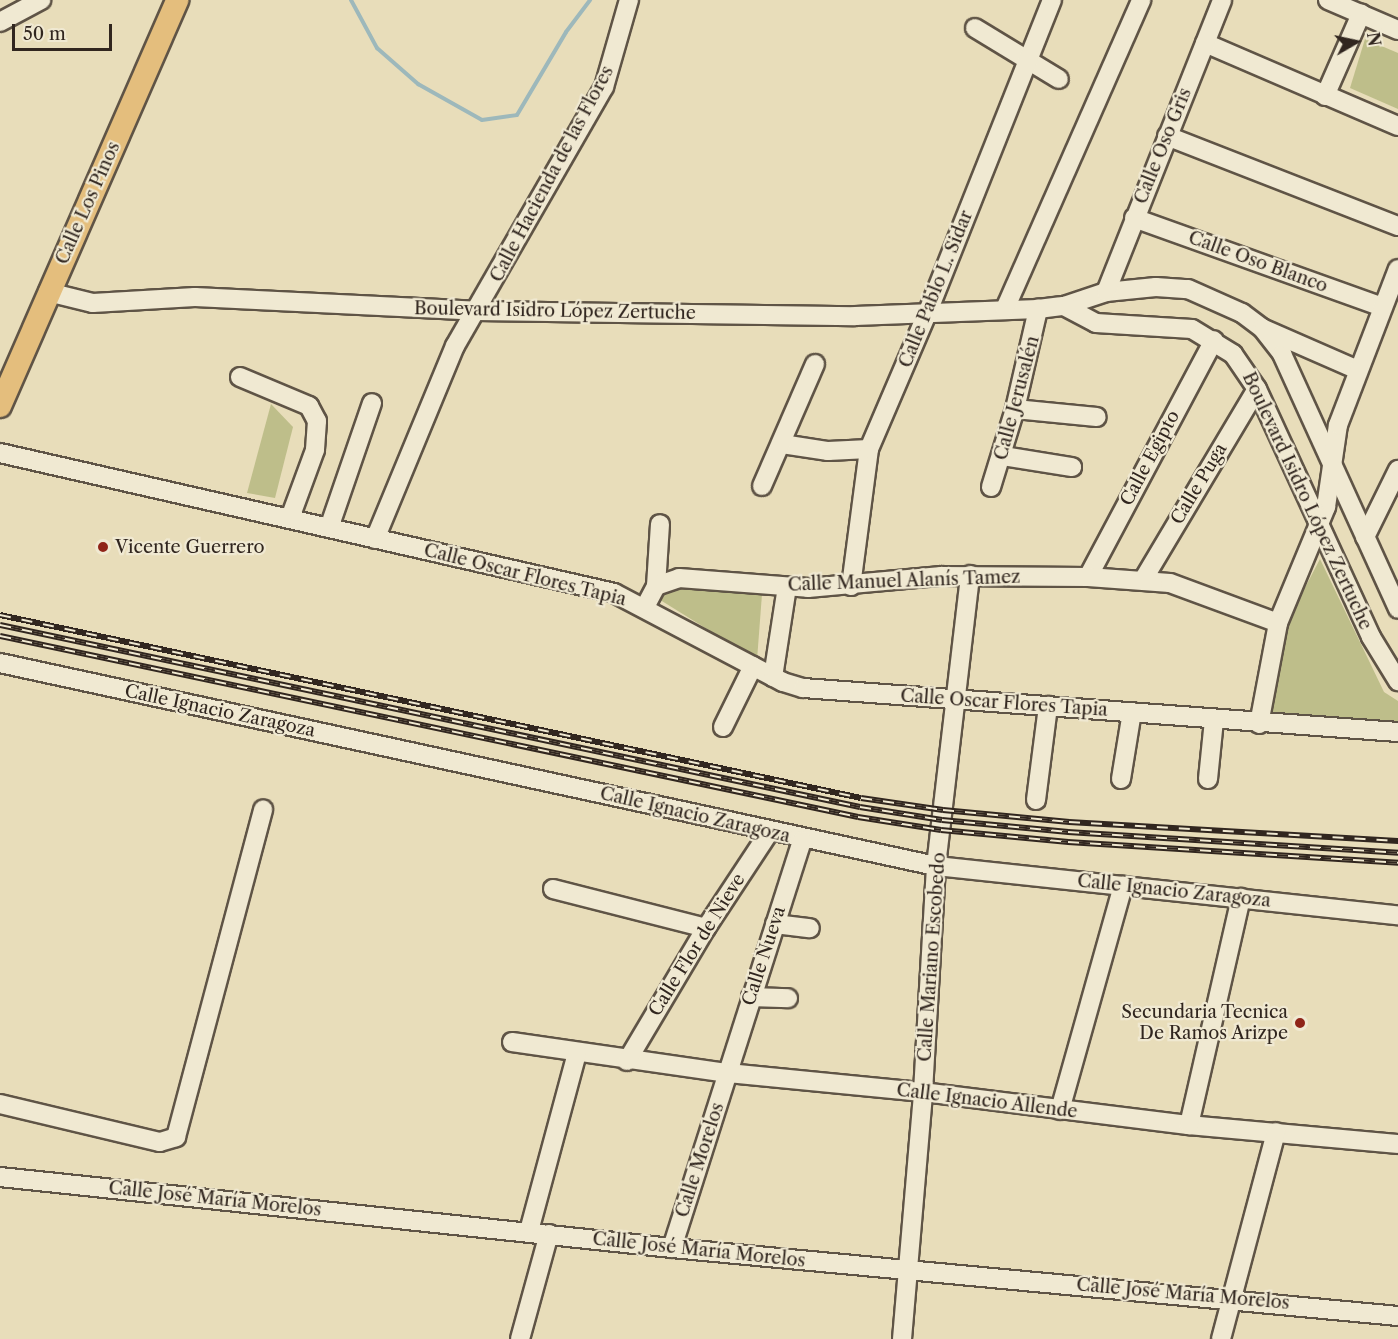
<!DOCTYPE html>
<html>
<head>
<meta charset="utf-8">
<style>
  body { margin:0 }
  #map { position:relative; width:1398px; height:1339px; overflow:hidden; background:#e8ddba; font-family:"Libre Caslon Text",serif }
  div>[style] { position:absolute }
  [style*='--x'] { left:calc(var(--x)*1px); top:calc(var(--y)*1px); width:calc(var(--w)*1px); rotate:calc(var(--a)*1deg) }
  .green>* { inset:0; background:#bebe8a }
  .stream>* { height:4px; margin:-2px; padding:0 2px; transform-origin:2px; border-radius:2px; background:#9db8bb }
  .roads { filter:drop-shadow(2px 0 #5f5446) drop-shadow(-2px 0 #5f5446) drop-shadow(0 2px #5f5446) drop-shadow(0 -2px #5f5446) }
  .minor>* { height:18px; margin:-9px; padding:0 9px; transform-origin:9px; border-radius:9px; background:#f0e9d2 }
  .major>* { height:22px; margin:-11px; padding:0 11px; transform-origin:11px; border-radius:11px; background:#e4be7d }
  .rail>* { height:6px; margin-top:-3px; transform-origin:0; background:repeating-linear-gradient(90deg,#f0e9d2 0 11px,#31261f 0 22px); box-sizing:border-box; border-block:2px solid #31261f }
  .dots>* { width:16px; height:16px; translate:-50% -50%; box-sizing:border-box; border:3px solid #f0e9d2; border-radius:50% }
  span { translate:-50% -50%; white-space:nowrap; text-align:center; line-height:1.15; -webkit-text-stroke:4.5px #f0e9d2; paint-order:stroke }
  .street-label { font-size:18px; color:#31261f }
  .poi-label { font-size:18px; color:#31261f }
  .left { translate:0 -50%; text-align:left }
  .right { translate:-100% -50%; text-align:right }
  .north { position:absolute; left:1326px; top:12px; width:60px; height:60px; -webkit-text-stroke:4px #f0e9d2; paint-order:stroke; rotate:81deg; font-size:16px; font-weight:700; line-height:24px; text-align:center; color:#31261f }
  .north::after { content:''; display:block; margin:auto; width:21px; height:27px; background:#31261f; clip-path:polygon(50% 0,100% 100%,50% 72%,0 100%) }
  .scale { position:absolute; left:12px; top:24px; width:100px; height:27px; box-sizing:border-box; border:3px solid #31261f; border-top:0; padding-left:8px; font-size:18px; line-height:21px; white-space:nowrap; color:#31261f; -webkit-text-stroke:4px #f0e9d2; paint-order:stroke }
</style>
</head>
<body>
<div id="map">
  <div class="green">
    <div style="clip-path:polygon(1365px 39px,1398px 53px,1398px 109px,1350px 88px)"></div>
    <div style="clip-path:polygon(271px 404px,293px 427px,275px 498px,247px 493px)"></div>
    <div style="clip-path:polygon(1320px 559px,1384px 692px,1398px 701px,1398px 723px,1271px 715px,1288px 620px)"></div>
    <div style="clip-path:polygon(676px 585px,762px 594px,757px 660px,657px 598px)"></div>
  </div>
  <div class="stream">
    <div style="--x:351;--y:0;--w:55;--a:61.6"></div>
    <div style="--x:377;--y:48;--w:55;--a:41.3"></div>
    <div style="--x:418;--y:84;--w:73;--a:29.4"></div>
    <div style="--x:482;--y:120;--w:35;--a:-8"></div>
    <div style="--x:517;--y:115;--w:96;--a:-59.4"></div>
    <div style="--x:566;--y:32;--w:40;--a:-53"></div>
  </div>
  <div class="roads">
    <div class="minor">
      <div style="--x:1328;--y:0;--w:76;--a:23.2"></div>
      <div style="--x:0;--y:22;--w:47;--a:-28.2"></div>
      <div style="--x:975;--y:28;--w:98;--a:31.3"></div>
      <div style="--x:1205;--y:43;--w:210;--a:23.3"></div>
      <div style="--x:1325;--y:96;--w:90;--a:-66.3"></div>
      <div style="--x:1167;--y:136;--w:248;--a:21.3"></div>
      <div style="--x:1134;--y:218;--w:264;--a:19.7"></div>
      <div style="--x:48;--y:292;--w:46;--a:13.7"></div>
      <div style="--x:93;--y:303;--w:102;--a:-3.4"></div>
      <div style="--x:195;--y:297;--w:282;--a:2.8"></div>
      <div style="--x:477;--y:311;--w:378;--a:0.8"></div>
      <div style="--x:855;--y:316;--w:183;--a:-2.2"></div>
      <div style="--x:1038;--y:309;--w:26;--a:-7"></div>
      <div style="--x:1064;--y:306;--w:44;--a:-18.4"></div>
      <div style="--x:1106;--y:292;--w:50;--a:-5.7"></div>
      <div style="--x:1156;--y:287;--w:32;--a:4"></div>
      <div style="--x:1188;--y:289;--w:59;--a:24"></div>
      <div style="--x:1242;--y:313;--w:25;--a:37"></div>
      <div style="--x:1262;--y:328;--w:33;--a:52"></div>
      <div style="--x:1282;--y:354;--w:280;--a:65.5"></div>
      <div style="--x:1106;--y:292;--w:314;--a:-68.3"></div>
      <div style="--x:1064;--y:306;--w:36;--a:28"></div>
      <div style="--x:1096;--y:323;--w:96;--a:3.6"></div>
      <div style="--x:1192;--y:329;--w:48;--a:31.4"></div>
      <div style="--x:1233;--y:354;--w:42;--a:55.6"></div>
      <div style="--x:1257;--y:389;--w:273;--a:65.3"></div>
      <div style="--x:1371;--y:637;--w:52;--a:58.5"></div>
      <div style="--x:1005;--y:309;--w:338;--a:-66.2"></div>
      <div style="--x:1264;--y:329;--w:103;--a:23.6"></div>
      <div style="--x:240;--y:377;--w:75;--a:22.8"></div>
      <div style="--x:309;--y:406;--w:17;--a:62"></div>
      <div style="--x:317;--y:421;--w:29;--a:94"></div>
      <div style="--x:315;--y:450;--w:72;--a:110.2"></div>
      <div style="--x:1015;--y:409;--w:82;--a:5.6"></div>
      <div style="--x:782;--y:444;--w:47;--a:8.7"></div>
      <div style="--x:828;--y:451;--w:41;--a:-2.8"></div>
      <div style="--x:0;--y:453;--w:630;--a:12.84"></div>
      <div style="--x:614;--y:593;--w:191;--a:27.8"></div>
      <div style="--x:783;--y:682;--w:21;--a:17"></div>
      <div style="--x:803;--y:688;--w:597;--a:4.23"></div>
      <div style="--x:1003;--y:456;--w:70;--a:9.1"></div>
      <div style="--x:762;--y:486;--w:133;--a:-66.5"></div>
      <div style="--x:991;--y:487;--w:82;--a:-72.9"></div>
      <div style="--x:1015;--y:409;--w:103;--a:-77"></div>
      <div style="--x:329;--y:528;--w:132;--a:-71"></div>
      <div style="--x:1365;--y:537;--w:75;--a:-63.8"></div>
      <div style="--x:375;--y:539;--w:209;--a:-67.5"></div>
      <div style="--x:455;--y:346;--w:299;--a:-60.1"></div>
      <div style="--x:604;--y:87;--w:91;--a:-74"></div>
      <div style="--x:1088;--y:577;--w:268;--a:-62"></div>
      <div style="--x:1143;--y:580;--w:222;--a:-59.2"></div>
      <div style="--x:656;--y:586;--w:62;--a:-86.3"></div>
      <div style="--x:851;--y:586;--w:138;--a:-82.5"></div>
      <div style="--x:869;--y:449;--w:147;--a:-66.8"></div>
      <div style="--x:927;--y:314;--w:338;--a:-68.3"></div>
      <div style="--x:645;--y:607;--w:24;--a:-62"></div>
      <div style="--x:656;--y:586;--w:24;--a:-19"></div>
      <div style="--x:679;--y:578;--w:129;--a:4.4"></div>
      <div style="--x:808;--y:588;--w:134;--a:-5.2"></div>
      <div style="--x:941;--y:576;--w:147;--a:0.4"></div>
      <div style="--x:1088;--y:577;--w:82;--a:4.2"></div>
      <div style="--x:1170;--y:583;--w:115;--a:20.3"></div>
      <div style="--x:0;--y:663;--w:958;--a:12.24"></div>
      <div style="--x:936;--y:866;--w:465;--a:6.1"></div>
      <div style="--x:773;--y:677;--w:91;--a:-81.2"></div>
      <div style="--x:1259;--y:724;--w:103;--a:-79.3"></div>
      <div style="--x:1278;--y:623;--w:126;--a:-67.5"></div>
      <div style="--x:1326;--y:507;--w:83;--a:-81.7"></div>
      <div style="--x:1338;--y:425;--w:167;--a:-69"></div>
      <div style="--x:723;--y:727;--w:68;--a:-63.8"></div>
      <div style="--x:1121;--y:779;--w:68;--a:-80.7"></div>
      <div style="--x:1208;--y:779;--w:59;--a:-84.2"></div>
      <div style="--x:1036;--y:800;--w:95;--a:-82.7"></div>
      <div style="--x:553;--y:889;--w:158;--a:14.3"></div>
      <div style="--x:775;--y:924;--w:35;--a:7"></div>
      <div style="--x:751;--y:997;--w:37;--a:2"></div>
      <div style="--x:512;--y:1042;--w:218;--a:8.2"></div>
      <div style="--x:728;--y:1073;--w:196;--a:5.6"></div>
      <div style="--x:923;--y:1092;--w:268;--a:7.1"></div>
      <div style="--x:1189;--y:1125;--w:210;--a:5.2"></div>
      <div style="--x:627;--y:1061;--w:155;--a:-59.3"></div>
      <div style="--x:706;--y:928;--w:116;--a:-56.6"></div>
      <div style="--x:0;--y:1104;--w:164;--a:13.4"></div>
      <div style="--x:160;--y:1142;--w:17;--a:-17"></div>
      <div style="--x:176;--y:1137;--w:339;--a:-75.1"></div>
      <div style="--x:1060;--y:1110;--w:233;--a:-74.3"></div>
      <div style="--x:1189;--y:1125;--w:233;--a:-77.1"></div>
      <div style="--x:0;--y:1177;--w:676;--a:6.03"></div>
      <div style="--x:672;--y:1248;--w:729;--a:5.35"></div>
      <div style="--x:529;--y:1231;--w:184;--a:-74.9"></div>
      <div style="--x:672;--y:1248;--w:428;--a:-72.3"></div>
      <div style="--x:520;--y:1339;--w:109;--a:-74.6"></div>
      <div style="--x:902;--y:1339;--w:248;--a:-85.1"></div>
      <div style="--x:923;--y:1092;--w:226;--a:-86.7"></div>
      <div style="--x:936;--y:866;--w:293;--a:-83.3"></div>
      <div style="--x:1221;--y:1339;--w:214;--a:-75.1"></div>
    </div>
    <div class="major">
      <div style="--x:0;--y:406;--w:443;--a:-66.4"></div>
    </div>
  </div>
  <div class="rail">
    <div style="--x:0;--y:615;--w:880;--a:12"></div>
    <div style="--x:861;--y:798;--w:83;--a:8.3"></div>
    <div style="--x:943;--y:810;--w:127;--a:5.4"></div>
    <div style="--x:1069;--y:822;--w:330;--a:3.3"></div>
    <div style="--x:0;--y:625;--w:879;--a:11.95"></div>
    <div style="--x:860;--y:807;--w:83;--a:9"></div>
    <div style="--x:942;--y:820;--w:127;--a:5.4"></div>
    <div style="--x:1068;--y:832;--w:331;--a:3.6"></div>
    <div style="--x:0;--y:636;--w:877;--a:11.91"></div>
    <div style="--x:858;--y:817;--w:84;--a:8.9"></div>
    <div style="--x:941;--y:830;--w:128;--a:5.4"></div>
    <div style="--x:1068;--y:842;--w:331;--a:3.6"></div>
  </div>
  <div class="dots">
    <div style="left:103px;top:547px;background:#8f2418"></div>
    <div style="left:1300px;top:1023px;background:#8f2418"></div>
  </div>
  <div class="street-label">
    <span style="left:1163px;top:146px;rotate:-68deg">Calle Oso Gris</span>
    <span style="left:552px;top:174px;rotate:-62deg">Calle Hacienda de las Flores</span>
    <span style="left:88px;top:203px;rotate:-66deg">Calle Los Pinos</span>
    <span style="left:1258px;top:262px;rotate:20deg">Calle Oso Blanco</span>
    <span style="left:936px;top:289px;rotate:-68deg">Calle Pablo L. Sidar</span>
    <span style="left:555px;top:311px;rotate:1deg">Boulevard Isidro López Zertuche</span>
    <span style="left:1017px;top:398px;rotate:-75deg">Calle Jerusalén</span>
    <span style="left:1150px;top:458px;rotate:-62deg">Calle Egipto</span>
    <span style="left:1199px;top:484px;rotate:-59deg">Calle Puga</span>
    <span style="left:1307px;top:501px;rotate:65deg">Boulevard Isidro López Zertuche</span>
    <span style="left:525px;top:575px;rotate:14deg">Calle Oscar Flores Tapia</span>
    <span style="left:904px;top:581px;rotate:-2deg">Calle Manuel Alanís Tamez</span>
    <span style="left:1004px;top:703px;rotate:4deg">Calle Oscar Flores Tapia</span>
    <span style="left:220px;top:711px;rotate:12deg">Calle Ignacio Zaragoza</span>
    <span style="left:695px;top:815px;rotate:13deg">Calle Ignacio Zaragoza</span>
    <span style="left:1174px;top:891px;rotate:6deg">Calle Ignacio Zaragoza</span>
    <span style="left:697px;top:945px;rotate:-58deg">Calle Flor de Nieve</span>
    <span style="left:764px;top:956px;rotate:-72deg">Calle Nueva</span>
    <span style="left:932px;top:957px;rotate:-86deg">Calle Mariano Escobedo</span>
    <span style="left:987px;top:1101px;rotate:7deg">Calle Ignacio Allende</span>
    <span style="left:700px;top:1160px;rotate:-72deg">Calle Morelos</span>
    <span style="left:215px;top:1199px;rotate:6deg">Calle José María Morelos</span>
    <span style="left:699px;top:1250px;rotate:6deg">Calle José María Morelos</span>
    <span style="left:1183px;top:1294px;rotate:5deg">Calle José María Morelos</span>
  </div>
  <div class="poi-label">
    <span class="left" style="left:115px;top:547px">Vicente Guerrero</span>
    <span class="right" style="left:1288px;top:1023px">Secundaria Tecnica<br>De Ramos Arizpe</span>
  </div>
  <div class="north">N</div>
  <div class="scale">50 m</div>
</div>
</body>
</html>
